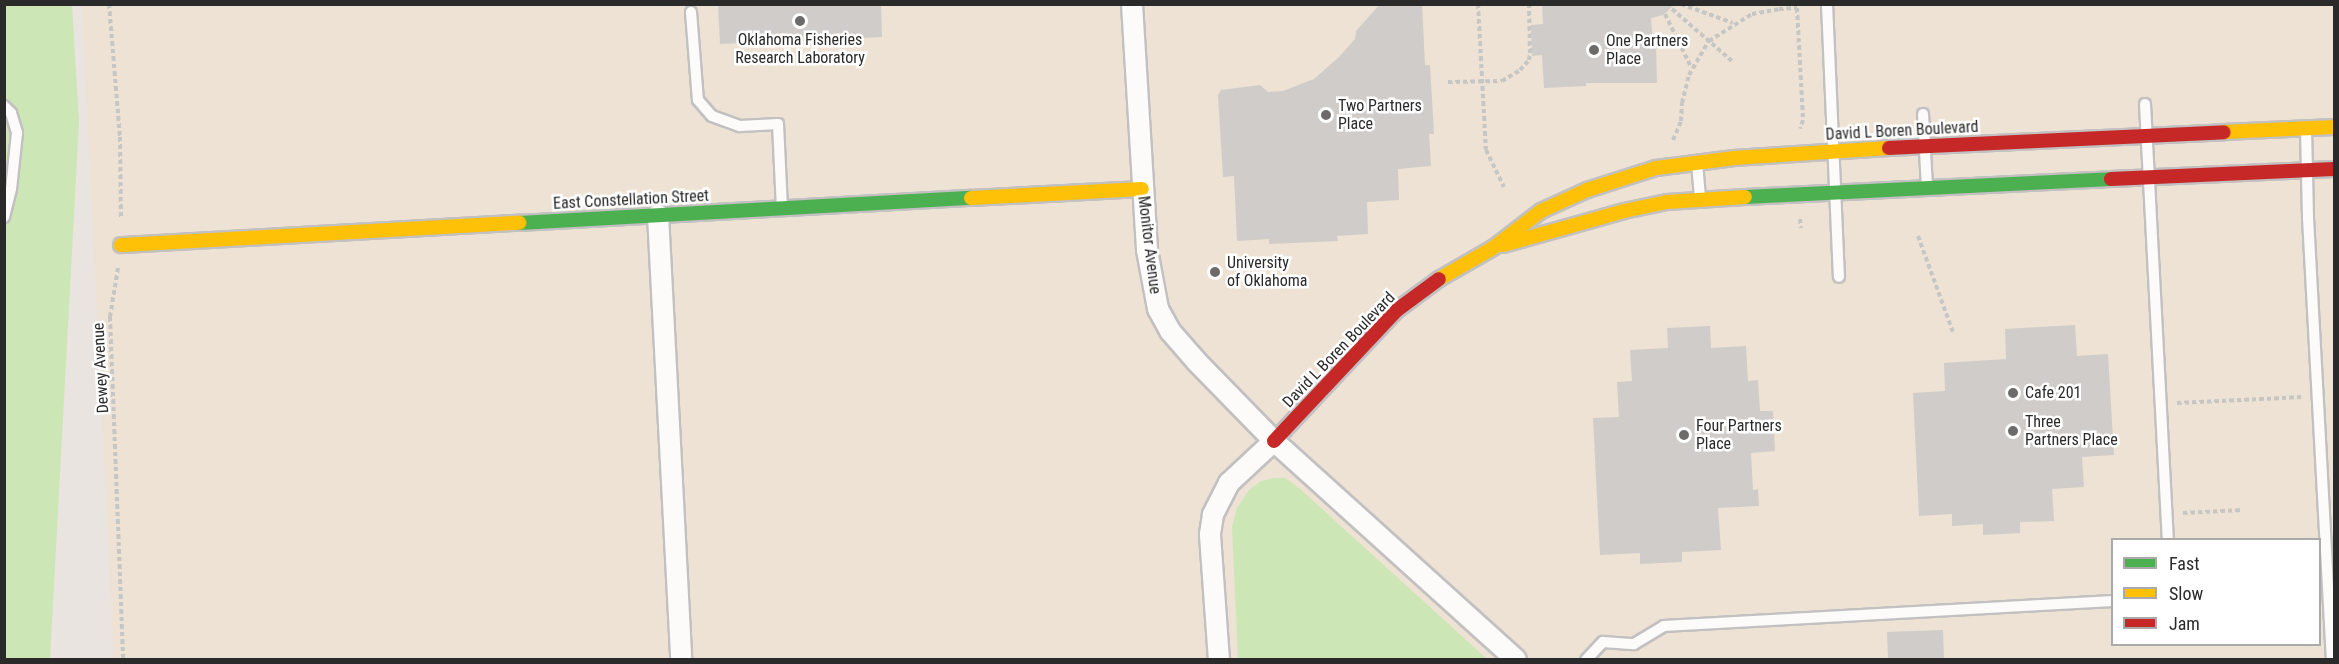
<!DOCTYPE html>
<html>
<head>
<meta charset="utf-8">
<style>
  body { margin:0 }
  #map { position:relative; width:2339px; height:664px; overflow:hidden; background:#e9e4df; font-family:"Roboto Condensed",sans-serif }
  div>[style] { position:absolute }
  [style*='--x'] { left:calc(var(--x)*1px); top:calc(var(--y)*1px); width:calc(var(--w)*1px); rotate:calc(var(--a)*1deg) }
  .education>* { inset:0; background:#ede2d3 }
  .green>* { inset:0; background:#cde6b6 }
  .building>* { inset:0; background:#d0ccc9 }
  .path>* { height:4px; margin-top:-2px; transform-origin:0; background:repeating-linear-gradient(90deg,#c6c6c5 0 4.5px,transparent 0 7.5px) }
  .roads { filter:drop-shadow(2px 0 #c2c0c1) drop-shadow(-2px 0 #c2c0c1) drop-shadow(0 2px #c2c0c1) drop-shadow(0 -2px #c2c0c1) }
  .lane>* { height:10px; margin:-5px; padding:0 5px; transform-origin:5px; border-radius:5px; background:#fcfbfa }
  .street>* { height:20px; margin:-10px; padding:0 10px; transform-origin:10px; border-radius:10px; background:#fcfbfa }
  .fast>* { height:14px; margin:-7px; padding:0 7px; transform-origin:7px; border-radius:7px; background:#4caf50 }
  .slow>* { height:14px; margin:-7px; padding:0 7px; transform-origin:7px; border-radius:7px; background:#ffc107 }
  .jam>* { height:14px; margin:-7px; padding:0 7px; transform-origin:7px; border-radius:7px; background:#c62828 }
  .dots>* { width:16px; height:16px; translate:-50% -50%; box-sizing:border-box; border:3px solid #fff; border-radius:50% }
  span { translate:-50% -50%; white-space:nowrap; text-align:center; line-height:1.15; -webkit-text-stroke:5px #fff; paint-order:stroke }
  .poi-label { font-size:16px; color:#2a2a2a }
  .left { translate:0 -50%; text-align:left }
  .street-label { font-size:16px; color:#2a2a2a }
  .frame { position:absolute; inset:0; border:6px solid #2a2a2a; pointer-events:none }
  .legend { position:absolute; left:2111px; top:538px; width:210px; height:108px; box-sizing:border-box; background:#fff; border:2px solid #aaa; margin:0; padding:8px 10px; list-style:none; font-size:18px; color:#2a2a2a }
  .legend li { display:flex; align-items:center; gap:12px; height:30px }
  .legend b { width:30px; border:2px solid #aaa }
</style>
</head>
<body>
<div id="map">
  <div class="education">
    <div style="clip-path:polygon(evenodd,82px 5px,2334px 5px,2334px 659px,114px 659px,82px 5px,2112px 540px,2320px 540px,2320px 644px,2112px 644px,2112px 540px)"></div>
  </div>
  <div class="green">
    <div style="clip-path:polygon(4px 5px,72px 5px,79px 122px,50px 659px,5px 659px)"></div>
    <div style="clip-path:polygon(1275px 478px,1285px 478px,1299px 488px,1487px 659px,1238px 659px,1232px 527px,1237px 508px,1249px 490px,1261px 481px)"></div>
  </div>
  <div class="building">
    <div style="clip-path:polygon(718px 4px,881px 4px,882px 37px,720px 44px)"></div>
    <div style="clip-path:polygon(1380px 4px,1422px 4px,1425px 65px,1430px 65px,1434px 134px,1429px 134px,1431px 166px,1398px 169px,1399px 200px,1367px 202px,1368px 234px,1337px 236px,1338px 241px,1269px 244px,1269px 239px,1237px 241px,1234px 176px,1223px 177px,1218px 95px,1221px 90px,1260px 85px,1268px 92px,1283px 91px,1314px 79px,1339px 57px,1355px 39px,1356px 31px)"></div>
    <div style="clip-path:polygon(1542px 4px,1675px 4px,1663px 15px,1651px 18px,1653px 45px,1656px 45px,1657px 83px,1586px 83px,1586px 86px,1544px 88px,1542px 55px,1532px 56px,1531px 25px,1543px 24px)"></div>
    <div style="clip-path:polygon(2075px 325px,2077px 356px,2108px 354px,2114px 455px,2082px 457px,2084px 487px,2052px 489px,2054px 521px,2020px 522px,2020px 533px,1983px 535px,1983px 524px,1952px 526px,1952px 514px,1919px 516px,1913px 393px,1945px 391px,1944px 363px,2006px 359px,2005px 329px)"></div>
    <div style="clip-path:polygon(1710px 326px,1711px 348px,1746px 346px,1748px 381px,1758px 380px,1760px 411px,1773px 411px,1775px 451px,1751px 453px,1753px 490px,1758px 489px,1759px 506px,1718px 508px,1721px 550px,1682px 552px,1682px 562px,1640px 564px,1640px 553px,1600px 555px,1593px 418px,1619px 417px,1617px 382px,1632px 381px,1630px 350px,1668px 348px,1667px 328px)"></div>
    <div style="clip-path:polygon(1943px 630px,1944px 660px,1888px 660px,1887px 632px)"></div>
  </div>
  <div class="path">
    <div style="--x:109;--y:4;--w:133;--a:85.3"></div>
    <div style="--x:120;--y:137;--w:82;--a:89.3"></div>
    <div style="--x:1478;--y:4;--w:146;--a:86.9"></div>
    <div style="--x:1486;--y:150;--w:41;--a:64.1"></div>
    <div style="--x:1681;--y:4;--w:55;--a:20.1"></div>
    <div style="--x:1672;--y:9;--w:79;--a:40.9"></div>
    <div style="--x:1665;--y:14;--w:59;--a:63.9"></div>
    <div style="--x:1448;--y:82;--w:54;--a:-1.1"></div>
    <div style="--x:1502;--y:81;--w:21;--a:-31"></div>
    <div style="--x:1520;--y:70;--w:13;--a:-48"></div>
    <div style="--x:1529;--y:60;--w:7;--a:-82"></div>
    <div style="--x:1530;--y:53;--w:49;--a:-91.2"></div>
    <div style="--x:1673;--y:140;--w:21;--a:-67"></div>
    <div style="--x:1681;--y:121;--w:18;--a:-87"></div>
    <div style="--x:1682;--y:103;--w:29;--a:-76"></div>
    <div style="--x:1689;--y:75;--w:39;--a:-60"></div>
    <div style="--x:1709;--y:41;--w:51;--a:-32.1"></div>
    <div style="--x:1752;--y:14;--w:27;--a:-10"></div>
    <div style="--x:1779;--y:9;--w:18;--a:-3"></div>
    <div style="--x:1797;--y:8;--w:112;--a:86.9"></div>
    <div style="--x:1803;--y:120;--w:9;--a:108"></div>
    <div style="--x:1800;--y:219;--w:9;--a:84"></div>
    <div style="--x:1918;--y:236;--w:102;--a:70"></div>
    <div style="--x:118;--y:268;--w:50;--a:99.3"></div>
    <div style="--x:110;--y:317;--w:343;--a:87.8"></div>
    <div style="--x:2177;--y:403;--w:125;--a:-2.7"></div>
    <div style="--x:2183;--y:513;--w:59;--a:-2.9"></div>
  </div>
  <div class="roads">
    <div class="lane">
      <div style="--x:1827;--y:4;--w:273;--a:87.5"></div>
      <div style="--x:691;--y:12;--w:88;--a:85.5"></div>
      <div style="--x:698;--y:100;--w:21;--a:49"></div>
      <div style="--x:712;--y:116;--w:30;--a:20"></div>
      <div style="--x:740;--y:126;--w:38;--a:-3"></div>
      <div style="--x:778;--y:124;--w:85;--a:87.3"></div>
      <div style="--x:2145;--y:104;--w:437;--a:87"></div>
      <div style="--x:4;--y:106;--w:10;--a:45"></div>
      <div style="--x:11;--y:113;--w:21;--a:73"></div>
      <div style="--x:17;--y:133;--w:56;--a:96.1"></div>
      <div style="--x:11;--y:189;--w:29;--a:104"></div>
      <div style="--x:1923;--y:114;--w:74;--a:86.9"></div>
      <div style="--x:2306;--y:129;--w:89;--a:88.7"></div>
      <div style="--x:2308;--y:218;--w:443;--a:86.9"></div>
      <div style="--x:1697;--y:163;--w:35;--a:85"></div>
      <div style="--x:1586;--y:660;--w:25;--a:-47"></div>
      <div style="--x:1603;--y:642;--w:31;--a:4"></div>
      <div style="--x:1634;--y:644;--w:35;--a:-31"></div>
      <div style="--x:1664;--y:626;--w:449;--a:-3.2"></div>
    </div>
    <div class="street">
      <div style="--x:1132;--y:4;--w:246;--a:86.5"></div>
      <div style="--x:1147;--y:250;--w:60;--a:79.4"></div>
      <div style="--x:1158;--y:309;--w:25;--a:61"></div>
      <div style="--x:1170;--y:331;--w:41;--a:48.9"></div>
      <div style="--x:1197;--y:362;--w:110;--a:45.7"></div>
      <div style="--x:1274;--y:441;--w:62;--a:137"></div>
      <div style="--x:1229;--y:483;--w:36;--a:117"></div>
      <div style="--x:1213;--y:515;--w:20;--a:99"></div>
      <div style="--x:1210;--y:535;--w:125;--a:85.9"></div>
      <div style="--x:658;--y:215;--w:446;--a:87"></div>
      <div style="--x:1274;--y:441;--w:326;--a:42.1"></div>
    </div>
    <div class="fast">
      <div style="--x:1745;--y:197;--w:366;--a:-2.8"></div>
      <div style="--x:519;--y:223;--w:453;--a:-3.2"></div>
    </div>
    <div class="slow">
      <div style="--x:2224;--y:132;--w:110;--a:-2.6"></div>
      <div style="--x:971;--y:198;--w:171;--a:-3"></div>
      <div style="--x:121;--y:245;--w:399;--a:-3.2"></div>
      <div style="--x:1503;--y:245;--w:126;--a:-15.7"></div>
      <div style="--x:1624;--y:211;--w:44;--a:-11.8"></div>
      <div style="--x:1667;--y:202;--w:78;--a:-3.7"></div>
      <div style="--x:1439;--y:279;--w:62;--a:-29.9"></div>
      <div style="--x:1493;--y:248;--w:61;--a:-37.6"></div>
      <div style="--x:1541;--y:211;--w:51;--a:-24.5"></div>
      <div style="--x:1587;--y:190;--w:72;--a:-17.7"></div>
      <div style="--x:1656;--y:168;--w:79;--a:-7.3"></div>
      <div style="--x:1734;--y:158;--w:155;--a:-3.7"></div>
    </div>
    <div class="jam">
      <div style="--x:1889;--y:148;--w:335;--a:-2.7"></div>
      <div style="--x:2111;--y:179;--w:223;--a:-2.6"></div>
      <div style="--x:1274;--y:441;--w:180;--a:-46.8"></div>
      <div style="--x:1397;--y:310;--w:52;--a:-36.4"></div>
    </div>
  </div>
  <div class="dots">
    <div style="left:800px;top:21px;background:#6d6b69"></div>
    <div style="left:1594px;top:50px;background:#6d6b69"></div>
    <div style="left:1326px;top:115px;background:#6d6b69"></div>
    <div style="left:1215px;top:272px;background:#6d6b69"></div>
    <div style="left:2013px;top:393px;background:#6d6b69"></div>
    <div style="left:2013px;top:431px;background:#6d6b69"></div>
    <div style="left:1684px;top:435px;background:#6d6b69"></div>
  </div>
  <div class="poi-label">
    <span style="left:800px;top:49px">Oklahoma Fisheries<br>Research Laboratory</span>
    <span class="left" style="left:1606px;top:50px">One Partners<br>Place</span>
    <span class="left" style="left:1338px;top:115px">Two Partners<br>Place</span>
    <span class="left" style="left:1227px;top:272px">University<br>of Oklahoma</span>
    <span class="left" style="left:2025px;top:393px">Cafe 201</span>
    <span class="left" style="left:2025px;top:431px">Three<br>Partners Place</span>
    <span class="left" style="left:1696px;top:435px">Four Partners<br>Place</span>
  </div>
  <div class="street-label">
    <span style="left:1902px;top:131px;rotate:-3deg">David L Boren Boulevard</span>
    <span style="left:631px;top:200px;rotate:-3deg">East Constellation Street</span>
    <span style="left:1149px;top:245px;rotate:83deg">Monitor Avenue</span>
    <span style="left:1339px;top:350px;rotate:-46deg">David L Boren Boulevard</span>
    <span style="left:101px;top:368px;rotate:-93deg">Dewey Avenue</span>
  </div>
  <div class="frame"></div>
  <ul class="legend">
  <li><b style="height:8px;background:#4caf50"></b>Fast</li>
  <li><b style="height:8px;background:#ffc107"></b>Slow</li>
  <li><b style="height:8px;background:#c62828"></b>Jam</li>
  </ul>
</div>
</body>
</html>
